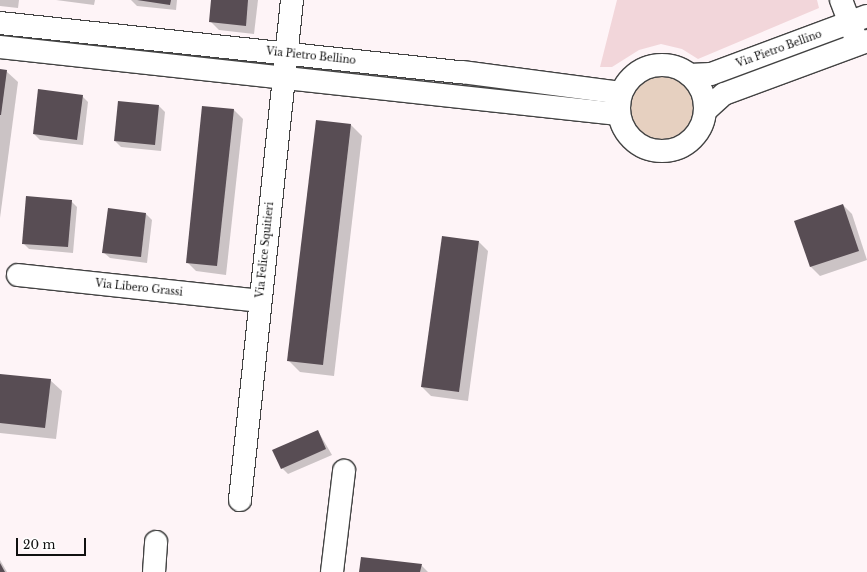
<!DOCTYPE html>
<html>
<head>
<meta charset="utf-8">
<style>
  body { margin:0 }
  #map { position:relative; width:867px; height:572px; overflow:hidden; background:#fef4f7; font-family:"Libre Baskerville",serif }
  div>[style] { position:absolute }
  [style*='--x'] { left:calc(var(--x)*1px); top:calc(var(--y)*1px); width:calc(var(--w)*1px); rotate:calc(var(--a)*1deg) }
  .farmland>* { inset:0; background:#f2d6da }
  .green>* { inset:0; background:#e6d0c0 }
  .round { border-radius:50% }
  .shadow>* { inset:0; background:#0003 }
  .building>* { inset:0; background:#584d54 }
  .roads { filter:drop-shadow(1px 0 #434343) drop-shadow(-1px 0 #434343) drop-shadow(0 1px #434343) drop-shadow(0 -1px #434343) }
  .minor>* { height:22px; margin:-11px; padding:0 11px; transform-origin:11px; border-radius:11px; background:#fff }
  .minor>.ring { margin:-11px; padding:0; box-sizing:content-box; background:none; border:22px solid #fff; border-radius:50% }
  span { translate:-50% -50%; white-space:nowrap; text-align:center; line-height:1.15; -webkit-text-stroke:4px #fff; paint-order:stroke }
  .street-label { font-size:10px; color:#101010 }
  .scale { position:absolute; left:16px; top:538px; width:70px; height:18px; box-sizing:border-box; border:2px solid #101010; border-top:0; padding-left:5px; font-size:12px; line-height:14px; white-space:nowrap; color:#101010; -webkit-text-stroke:3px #fff; paint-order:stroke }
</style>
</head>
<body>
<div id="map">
  <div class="farmland">
    <div style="clip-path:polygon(617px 0,817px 0,819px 8px,698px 59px,682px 49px,661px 44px,639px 50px,612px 67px,600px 67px)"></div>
  </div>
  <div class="green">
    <div class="round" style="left:631px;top:77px;width:62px;height:62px"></div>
  </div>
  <div class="shadow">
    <div style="clip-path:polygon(0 0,19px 0,18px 8px,0 6px)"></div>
    <div style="clip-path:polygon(56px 0,95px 0,94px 5px)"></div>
    <div style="clip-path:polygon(131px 0,177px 0,176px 10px,137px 6px)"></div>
    <div style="clip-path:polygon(212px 0,258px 0,254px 34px,219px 30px,210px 21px)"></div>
    <div style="clip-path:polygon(0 70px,6px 71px,18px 82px,0 218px)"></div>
    <div style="clip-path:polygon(82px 96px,88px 102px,83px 145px,40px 140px,34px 134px)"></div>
    <div style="clip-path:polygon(159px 106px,165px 112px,161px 151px,121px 147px,115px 141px)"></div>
    <div style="clip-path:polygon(203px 107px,234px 110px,243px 119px,226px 275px,196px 271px,187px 262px)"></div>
    <div style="clip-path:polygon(317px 121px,351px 125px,362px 136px,334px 376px,300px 372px,289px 361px)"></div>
    <div style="clip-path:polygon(71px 201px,77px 207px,73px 253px,29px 249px,23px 243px)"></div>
    <div style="clip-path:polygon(843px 205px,852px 214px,867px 260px,820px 276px,811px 267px,796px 221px)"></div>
    <div style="clip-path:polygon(109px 210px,146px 214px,152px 220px,147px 263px,110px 258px,103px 252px)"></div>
    <div style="clip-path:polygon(479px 242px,488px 251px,468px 401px,431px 396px,422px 387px)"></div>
    <div style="clip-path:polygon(0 375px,50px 380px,62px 391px,56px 439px,0 433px)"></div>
    <div style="clip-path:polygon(318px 431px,332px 455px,288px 474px,282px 468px)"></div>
    <div style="clip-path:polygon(0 560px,7px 572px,0 572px)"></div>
    <div style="clip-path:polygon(421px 565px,428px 572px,360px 572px)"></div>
  </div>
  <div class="building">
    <div style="clip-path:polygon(137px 0,171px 0,170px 5px)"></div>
    <div style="clip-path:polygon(211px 0,248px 0,246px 26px,209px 22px)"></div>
    <div style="clip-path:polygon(0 69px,7px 70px,1px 115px,0 115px)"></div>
    <div style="clip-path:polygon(38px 89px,83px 95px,77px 140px,33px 134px)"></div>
    <div style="clip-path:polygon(118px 101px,159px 105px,155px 145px,114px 141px)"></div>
    <div style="clip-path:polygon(202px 106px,234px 109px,217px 266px,186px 263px)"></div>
    <div style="clip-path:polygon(316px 120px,351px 124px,323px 365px,287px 361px)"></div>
    <div style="clip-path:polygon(26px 196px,72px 200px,68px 247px,22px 244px)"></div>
    <div style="clip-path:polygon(843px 204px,859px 251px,810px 267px,794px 221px)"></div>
    <div style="clip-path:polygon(108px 208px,146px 213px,141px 257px,102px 253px)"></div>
    <div style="clip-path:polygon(442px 236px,479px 241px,459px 392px,421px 387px)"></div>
    <div style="clip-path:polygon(0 374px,51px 379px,45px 428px,0 423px)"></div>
    <div style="clip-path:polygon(318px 430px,326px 449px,281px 469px,272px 450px)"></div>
    <div style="clip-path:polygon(361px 557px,422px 564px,420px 572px,359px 572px)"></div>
    <div style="clip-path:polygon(0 563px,5px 572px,0 572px)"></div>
  </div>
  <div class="roads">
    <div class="minor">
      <div style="--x:841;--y:0;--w:39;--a:69"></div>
      <div style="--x:0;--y:23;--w:465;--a:6.1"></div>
      <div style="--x:462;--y:72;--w:160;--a:7.5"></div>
      <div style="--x:0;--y:47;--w:622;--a:6.19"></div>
      <div class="ring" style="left:619px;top:65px;width:64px;height:64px"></div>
      <div style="--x:690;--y:75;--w:21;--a:-3"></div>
      <div style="--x:711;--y:74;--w:166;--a:-20.4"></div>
      <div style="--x:706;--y:110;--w:24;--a:-42"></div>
      <div style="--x:724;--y:94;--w:153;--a:-20.3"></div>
      <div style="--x:18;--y:275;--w:243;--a:6.1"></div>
      <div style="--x:240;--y:500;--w:503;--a:-84.06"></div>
      <div style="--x:154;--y:572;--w:30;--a:-86"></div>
      <div style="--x:332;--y:572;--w:102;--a:-83.2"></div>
    </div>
  </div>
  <div class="street-label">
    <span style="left:779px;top:49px;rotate:-20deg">Via Pietro Bellino</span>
    <span style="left:311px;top:56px;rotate:6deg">Via Pietro Bellino</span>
    <span style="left:265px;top:250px;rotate:-84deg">Via Felice Squitieri</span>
    <span style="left:139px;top:288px;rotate:6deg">Via Libero Grassi</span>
  </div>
  <div class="scale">20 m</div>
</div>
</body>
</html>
